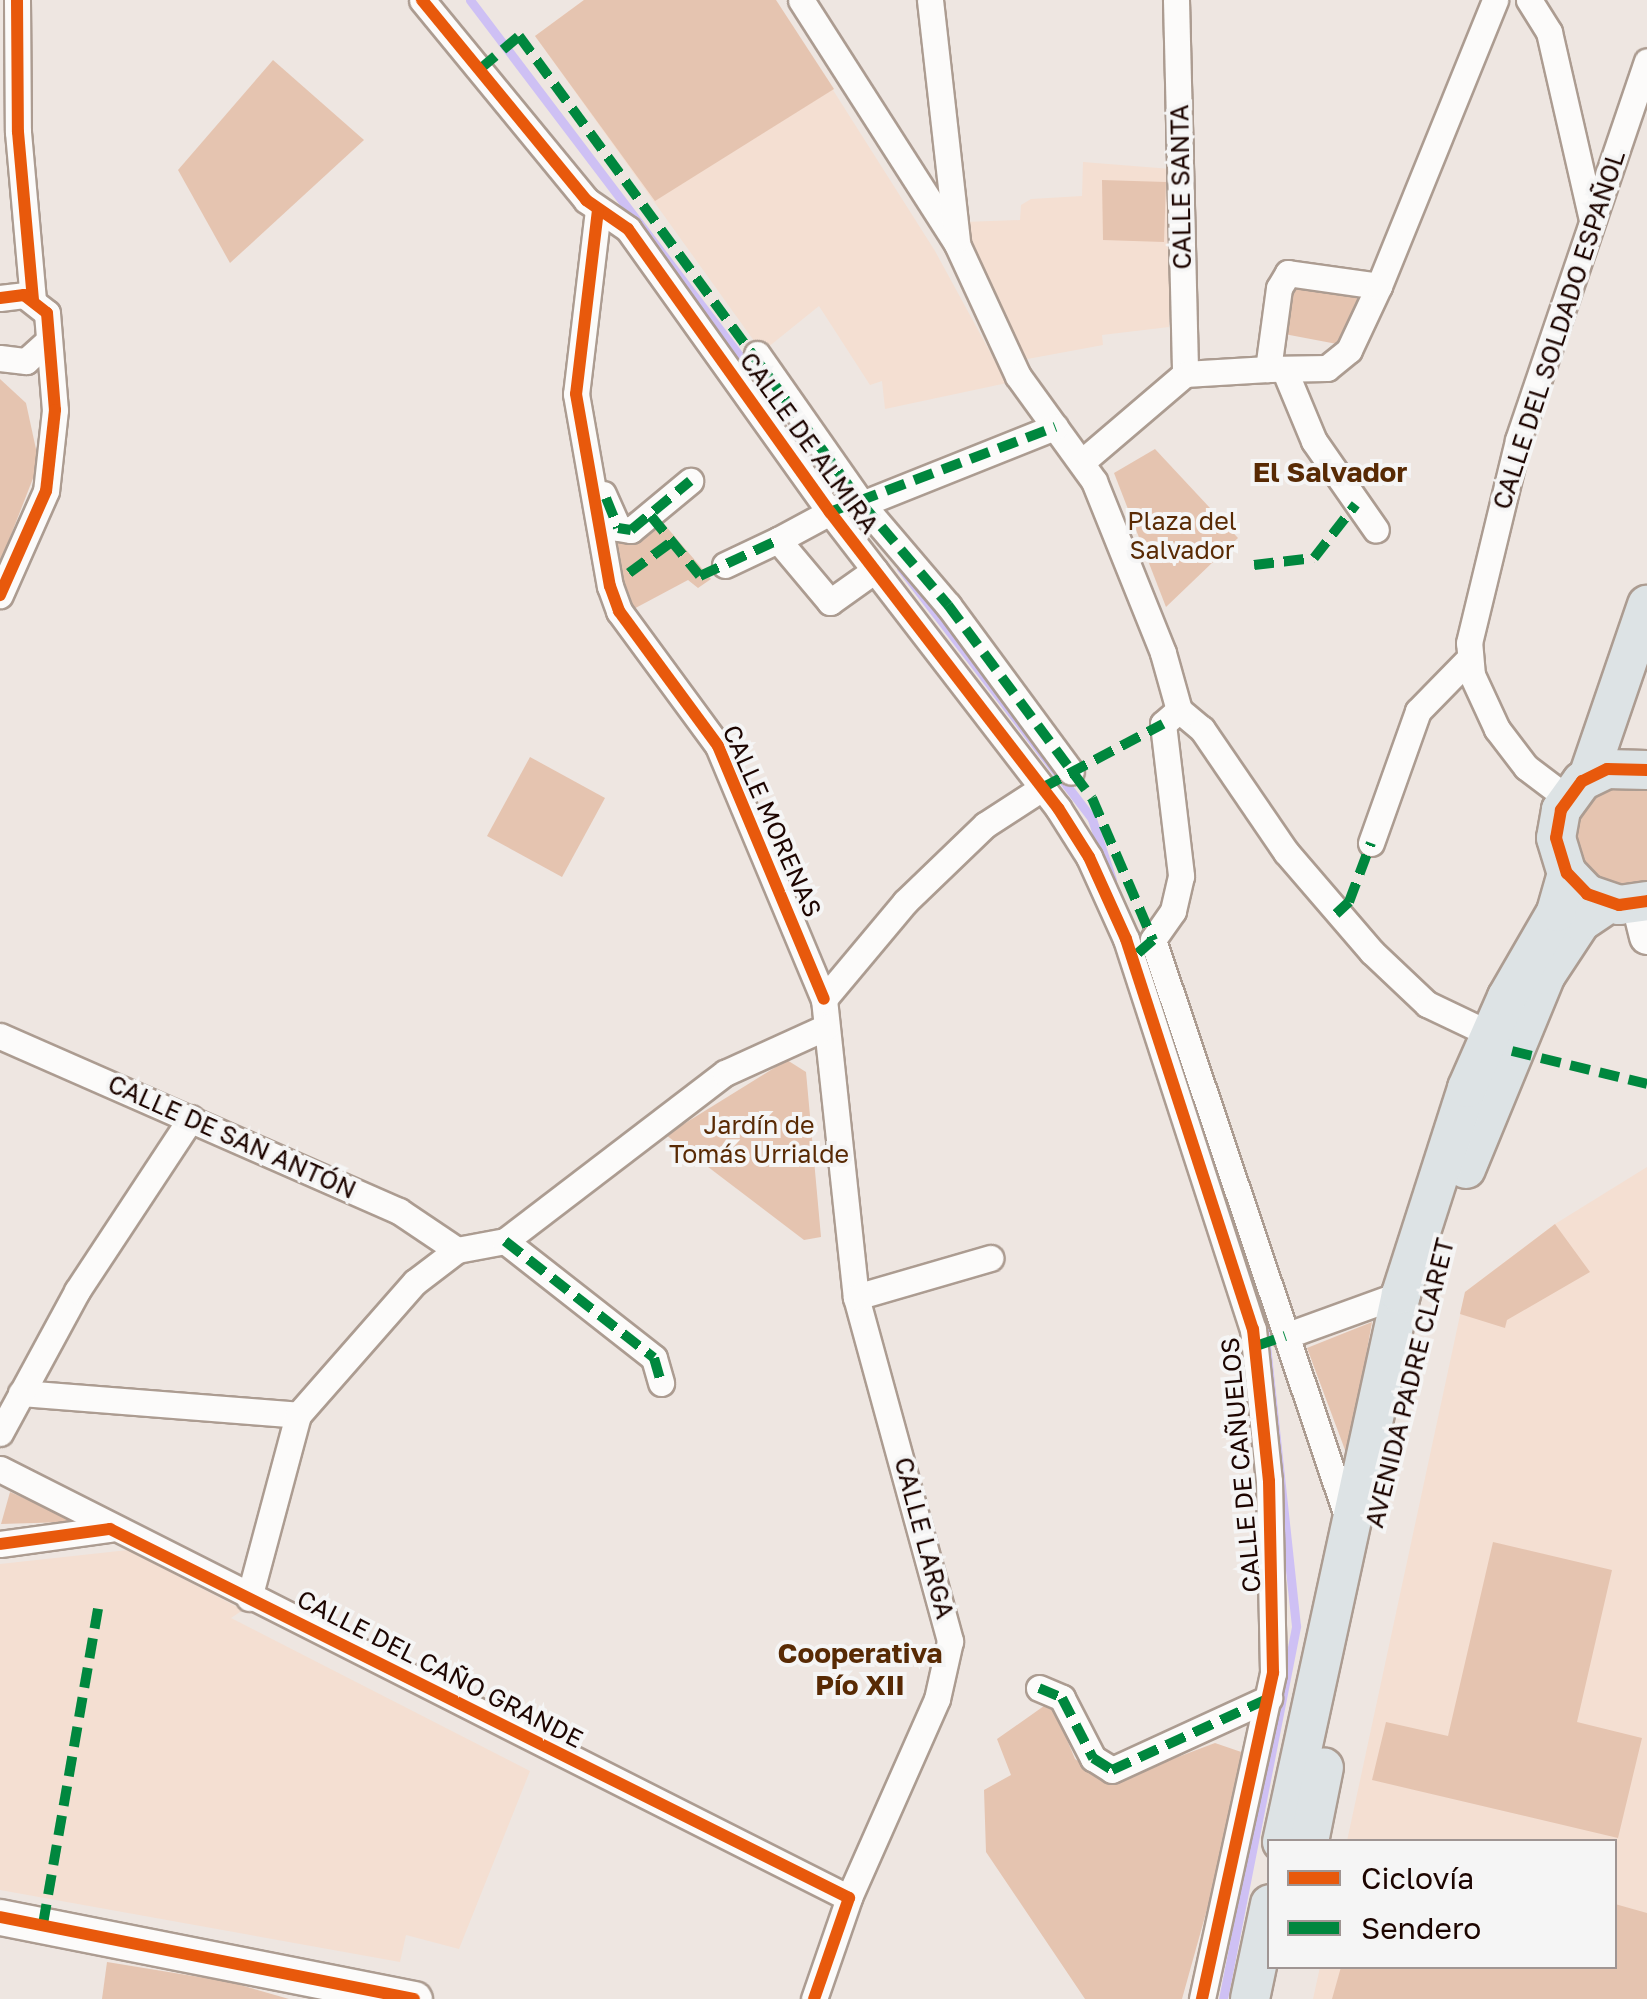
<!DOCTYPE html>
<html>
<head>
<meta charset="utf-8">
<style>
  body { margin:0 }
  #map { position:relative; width:1647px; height:1999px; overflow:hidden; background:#eee6e1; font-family:"Golos Text",sans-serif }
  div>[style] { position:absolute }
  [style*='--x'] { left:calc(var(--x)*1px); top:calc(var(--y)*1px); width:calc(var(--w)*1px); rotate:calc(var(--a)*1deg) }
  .built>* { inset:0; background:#f4dfd2 }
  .green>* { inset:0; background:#e5c4b0 }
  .stream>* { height:9px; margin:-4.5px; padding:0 4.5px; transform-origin:4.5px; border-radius:4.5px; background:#cec0f4 }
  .roads { filter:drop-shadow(2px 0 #ac9c91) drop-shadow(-2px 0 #ac9c91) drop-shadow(0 2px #ac9c91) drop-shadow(0 -2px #ac9c91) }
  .street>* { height:25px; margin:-12.5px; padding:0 12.5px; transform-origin:12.5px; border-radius:12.5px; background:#fcfbfa }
  .secondary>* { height:35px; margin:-17.5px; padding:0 17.5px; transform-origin:17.5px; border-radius:17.5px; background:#fcfbfa }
  .primary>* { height:38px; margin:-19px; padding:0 19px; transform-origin:19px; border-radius:19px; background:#dde3e5 }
  .quiet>* { height:10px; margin-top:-5px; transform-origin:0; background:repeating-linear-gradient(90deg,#00873e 0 20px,transparent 0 30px) }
  .cycleway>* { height:12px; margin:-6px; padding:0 6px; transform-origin:6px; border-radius:6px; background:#e8590c }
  span { translate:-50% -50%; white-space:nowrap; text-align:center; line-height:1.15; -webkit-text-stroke:8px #f5f5f5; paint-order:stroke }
  .street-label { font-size:25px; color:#1d0500 }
  .park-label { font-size:25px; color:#592a04 }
  .neighbourhood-label { font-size:28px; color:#582a04; font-weight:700 }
  .legend { position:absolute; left:1267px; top:1839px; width:350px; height:130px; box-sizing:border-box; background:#f5f5f5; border:2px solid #9f9593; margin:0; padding:12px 18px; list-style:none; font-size:30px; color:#1d0500 }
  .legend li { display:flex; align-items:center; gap:20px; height:50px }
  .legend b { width:50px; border:2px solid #9f9593 }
</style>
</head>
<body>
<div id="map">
  <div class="built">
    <div style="clip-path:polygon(584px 0,776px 0,935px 251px,1007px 383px,885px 409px,882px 381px,870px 385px,819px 306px,762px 352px,535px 36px)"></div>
    <div style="clip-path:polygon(1083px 162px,1171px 169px,1169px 327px,1102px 335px,1103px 345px,1022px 360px,973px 268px,964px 222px,1020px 220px,1021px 205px,1031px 199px,1082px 196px)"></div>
    <div style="clip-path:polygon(1647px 1167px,1647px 1999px,1313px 1999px,1320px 1967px,1614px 1966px,1614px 1842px,1347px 1841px,1465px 1292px,1555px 1224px)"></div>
    <div style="clip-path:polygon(128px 1550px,243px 1610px,231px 1618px,530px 1771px,459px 1949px,406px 1935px,400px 1962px,0 1890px,0 1564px)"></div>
  </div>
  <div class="green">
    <div style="clip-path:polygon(584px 0,776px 0,834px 89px,655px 201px,535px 36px)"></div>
    <div style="clip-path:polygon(273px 60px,364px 140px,230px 263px,178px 170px)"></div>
    <div style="clip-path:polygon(1102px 180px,1166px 182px,1164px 242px,1103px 240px)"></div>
    <div style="clip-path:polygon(1286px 283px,1360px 295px,1337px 344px,1279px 333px)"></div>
    <div style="clip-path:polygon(0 379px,26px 403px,39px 463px,0 563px)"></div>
    <div style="clip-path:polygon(1155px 449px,1238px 538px,1166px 607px,1114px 473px)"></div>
    <div style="clip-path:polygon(647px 504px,711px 579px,698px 588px,688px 580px,628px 612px,608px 522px)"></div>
    <div style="clip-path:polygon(530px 757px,605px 798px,562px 877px,487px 836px)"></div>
    <div style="clip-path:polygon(1635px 782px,1647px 786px,1647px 886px,1616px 889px,1581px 867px,1571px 826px,1594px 791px)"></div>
    <div style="clip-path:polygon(787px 1060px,806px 1072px,821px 1237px,804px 1240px,666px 1135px)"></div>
    <div style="clip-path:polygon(1555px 1224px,1590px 1272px,1507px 1320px,1505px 1328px,1460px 1314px,1465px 1292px)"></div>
    <div style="clip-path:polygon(1372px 1322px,1348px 1458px,1307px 1348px)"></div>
    <div style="clip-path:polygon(10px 1492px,68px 1517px,67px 1522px,1px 1524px)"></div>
    <div style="clip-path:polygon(1493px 1542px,1612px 1570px,1577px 1722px,1642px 1738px,1618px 1838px,1372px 1780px,1386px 1722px,1448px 1736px)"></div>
    <div style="clip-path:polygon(1051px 1701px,1075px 1759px,1101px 1777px,1125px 1777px,1215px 1743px,1250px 1755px,1182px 1999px,1085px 1999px,986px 1852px,984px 1790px,1011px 1775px,997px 1739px)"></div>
    <div style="clip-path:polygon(1615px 1904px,1647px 1913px,1647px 1999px,1332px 1999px,1341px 1967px,1614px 1966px)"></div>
    <div style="clip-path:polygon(107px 1962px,230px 1982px,289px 1999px,102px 1999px)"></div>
  </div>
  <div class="stream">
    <div style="--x:470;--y:0;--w:523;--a:52.85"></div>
    <div style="--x:901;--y:568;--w:315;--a:52.7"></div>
    <div style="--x:1092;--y:819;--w:64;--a:71.8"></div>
    <div style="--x:1223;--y:1999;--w:380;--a:-78.9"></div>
    <div style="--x:1296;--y:1626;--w:302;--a:-96.1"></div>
  </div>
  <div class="roads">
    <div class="street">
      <div style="--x:17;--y:0;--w:132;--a:89.6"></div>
      <div style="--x:18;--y:132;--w:168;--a:84.9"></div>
      <div style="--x:422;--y:0;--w:259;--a:50.6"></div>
      <div style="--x:586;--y:200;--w:51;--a:34.6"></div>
      <div style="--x:628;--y:229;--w:348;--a:54.5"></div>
      <div style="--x:830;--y:512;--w:374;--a:52.4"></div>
      <div style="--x:1058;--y:808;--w:58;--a:57.7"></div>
      <div style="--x:1089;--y:857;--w:90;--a:65.7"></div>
      <div style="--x:1126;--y:939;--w:410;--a:72"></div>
      <div style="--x:1253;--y:1329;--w:153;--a:84"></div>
      <div style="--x:1269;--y:1481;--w:192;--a:88.8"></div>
      <div style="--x:1273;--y:1673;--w:334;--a:102.3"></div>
      <div style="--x:801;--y:0;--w:290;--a:57.4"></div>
      <div style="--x:957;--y:244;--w:145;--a:65.2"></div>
      <div style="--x:1018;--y:376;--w:130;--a:54.1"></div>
      <div style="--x:1094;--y:481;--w:185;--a:68.1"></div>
      <div style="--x:1163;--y:653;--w:59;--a:74.3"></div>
      <div style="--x:930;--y:0;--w:241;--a:83.6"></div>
      <div style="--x:1176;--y:0;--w:374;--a:88.6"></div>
      <div style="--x:1529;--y:0;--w:38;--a:58"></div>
      <div style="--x:1549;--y:32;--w:193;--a:77.1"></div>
      <div style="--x:598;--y:210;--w:185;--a:96.8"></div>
      <div style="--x:576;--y:394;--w:195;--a:80"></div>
      <div style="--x:610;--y:586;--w:27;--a:70"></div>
      <div style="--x:619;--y:611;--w:167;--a:53.7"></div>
      <div style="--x:718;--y:746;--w:274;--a:67.3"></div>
      <div style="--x:824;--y:999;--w:300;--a:83.9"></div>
      <div style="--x:856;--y:1297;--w:357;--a:74.7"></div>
      <div style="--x:950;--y:1641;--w:59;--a:102.6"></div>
      <div style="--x:937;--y:1699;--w:218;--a:113.9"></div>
      <div style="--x:849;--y:1898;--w:107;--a:109.1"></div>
      <div style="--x:1379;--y:286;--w:92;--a:-171.9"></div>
      <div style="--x:1288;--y:273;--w:17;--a:121"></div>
      <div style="--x:1279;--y:288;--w:82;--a:97.7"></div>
      <div style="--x:1268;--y:369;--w:59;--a:-1"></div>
      <div style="--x:1327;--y:368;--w:28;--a:-39"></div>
      <div style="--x:1349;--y:350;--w:71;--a:-64.9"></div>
      <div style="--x:1379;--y:286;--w:309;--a:-67.9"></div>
      <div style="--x:0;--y:298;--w:24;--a:-7"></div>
      <div style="--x:24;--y:295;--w:29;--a:38"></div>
      <div style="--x:47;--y:313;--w:97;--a:85.3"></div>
      <div style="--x:55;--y:410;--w:81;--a:96.3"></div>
      <div style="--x:46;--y:491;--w:114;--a:113.9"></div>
      <div style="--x:757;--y:354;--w:183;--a:55"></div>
      <div style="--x:862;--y:504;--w:133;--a:49.6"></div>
      <div style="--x:948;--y:605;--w:207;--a:53.6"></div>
      <div style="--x:0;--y:358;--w:26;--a:7"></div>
      <div style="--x:26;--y:361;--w:28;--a:-42"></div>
      <div style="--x:1284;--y:369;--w:78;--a:67.4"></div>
      <div style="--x:1314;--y:441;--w:108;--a:55.1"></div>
      <div style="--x:1083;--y:461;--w:134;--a:-40.5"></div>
      <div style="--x:1185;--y:374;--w:83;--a:-3.4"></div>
      <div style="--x:603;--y:494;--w:37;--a:66"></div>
      <div style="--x:618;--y:528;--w:13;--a:9"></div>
      <div style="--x:631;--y:530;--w:77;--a:-39.7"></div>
      <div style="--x:862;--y:504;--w:208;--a:-21.8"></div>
      <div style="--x:830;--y:512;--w:59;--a:151.7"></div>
      <div style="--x:778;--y:540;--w:81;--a:50"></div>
      <div style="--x:830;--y:602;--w:55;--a:-35.4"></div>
      <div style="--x:725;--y:565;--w:59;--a:-25.3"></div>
      <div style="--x:1179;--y:710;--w:21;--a:139"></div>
      <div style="--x:1163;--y:724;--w:153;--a:83.2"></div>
      <div style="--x:1181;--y:876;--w:36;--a:103"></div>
      <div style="--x:1173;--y:911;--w:35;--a:125"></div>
      <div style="--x:1153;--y:940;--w:614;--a:71.39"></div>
      <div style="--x:1179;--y:710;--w:30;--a:40"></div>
      <div style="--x:1202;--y:729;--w:149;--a:55.7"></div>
      <div style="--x:1286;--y:852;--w:132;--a:49.3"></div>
      <div style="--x:1372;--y:952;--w:76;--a:43.4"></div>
      <div style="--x:1427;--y:1004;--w:70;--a:25.5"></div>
      <div style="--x:1567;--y:798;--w:51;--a:-142.9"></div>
      <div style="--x:1526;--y:767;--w:48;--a:-127.3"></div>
      <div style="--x:1497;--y:729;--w:60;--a:-114.8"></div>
      <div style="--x:1472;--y:675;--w:32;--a:-95"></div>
      <div style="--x:1469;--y:643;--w:209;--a:-76.4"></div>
      <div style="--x:1518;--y:440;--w:400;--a:-71.2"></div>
      <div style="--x:1371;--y:843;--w:140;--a:-70.4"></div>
      <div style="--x:1418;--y:711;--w:73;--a:-45.6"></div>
      <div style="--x:824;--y:999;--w:126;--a:-50.1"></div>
      <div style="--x:905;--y:902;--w:111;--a:-43.9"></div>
      <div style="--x:985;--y:825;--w:68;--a:-33"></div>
      <div style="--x:0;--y:1036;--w:436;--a:23.7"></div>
      <div style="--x:399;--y:1211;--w:70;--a:33.9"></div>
      <div style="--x:505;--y:1241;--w:189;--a:38.1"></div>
      <div style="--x:654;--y:1358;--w:26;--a:74"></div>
      <div style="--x:856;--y:1297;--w:140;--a:-16.2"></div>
      <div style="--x:1285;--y:1336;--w:123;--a:-19.9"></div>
      <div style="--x:21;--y:1393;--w:278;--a:4.5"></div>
      <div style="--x:0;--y:1433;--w:162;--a:-61.5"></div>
      <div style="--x:77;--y:1291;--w:207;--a:-56.6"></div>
      <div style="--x:0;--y:1469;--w:951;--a:26.81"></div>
      <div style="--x:0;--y:1544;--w:111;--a:-7.8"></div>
      <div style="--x:249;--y:1598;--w:189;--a:-75"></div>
      <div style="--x:298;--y:1415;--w:177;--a:-48.7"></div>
      <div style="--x:415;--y:1282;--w:53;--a:-37.3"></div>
      <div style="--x:457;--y:1250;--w:49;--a:-10.6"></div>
      <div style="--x:505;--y:1241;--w:277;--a:-37.4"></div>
      <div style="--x:725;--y:1073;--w:111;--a:-24.5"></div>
      <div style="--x:1039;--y:1688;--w:25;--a:23"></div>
      <div style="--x:1062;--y:1698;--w:68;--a:62.7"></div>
      <div style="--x:1093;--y:1758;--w:22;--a:32"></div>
      <div style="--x:1112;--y:1770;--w:173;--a:-24.6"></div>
    </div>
    <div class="secondary">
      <div style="--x:1639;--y:904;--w:33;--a:76"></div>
      <div style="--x:0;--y:1917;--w:422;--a:11.2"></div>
    </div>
    <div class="primary">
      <div style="--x:1647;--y:770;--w:40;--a:-178.6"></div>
      <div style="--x:1607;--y:769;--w:28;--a:154"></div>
      <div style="--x:1582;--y:781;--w:36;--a:126"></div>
      <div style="--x:1561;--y:810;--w:28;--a:100"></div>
      <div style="--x:1556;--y:838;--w:37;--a:73"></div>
      <div style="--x:1567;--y:873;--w:29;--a:46"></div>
      <div style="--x:1587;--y:894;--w:34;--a:19"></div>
      <div style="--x:1619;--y:905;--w:28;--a:-8"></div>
      <div style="--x:1588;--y:777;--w:182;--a:-71.1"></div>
      <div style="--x:1466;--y:1169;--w:210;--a:-67.6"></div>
      <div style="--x:1546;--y:975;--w:64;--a:-56.6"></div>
      <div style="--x:1581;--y:922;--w:34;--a:-34"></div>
      <div style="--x:1282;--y:1842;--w:561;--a:-77.75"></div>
      <div style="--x:1401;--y:1294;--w:216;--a:-72.2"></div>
      <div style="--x:1467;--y:1088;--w:99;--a:-66.3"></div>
      <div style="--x:1507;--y:997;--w:98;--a:-60"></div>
      <div style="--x:1556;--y:912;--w:41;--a:-74.2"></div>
      <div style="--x:1309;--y:1842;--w:76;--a:-78.7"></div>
      <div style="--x:1250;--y:1999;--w:97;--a:-78.1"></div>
    </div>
  </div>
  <div class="quiet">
    <div style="--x:480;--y:69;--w:51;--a:-40.2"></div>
    <div style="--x:519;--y:36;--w:580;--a:53.76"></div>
    <div style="--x:862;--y:504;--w:133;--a:49.6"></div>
    <div style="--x:948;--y:605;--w:241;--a:53.3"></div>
    <div style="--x:1092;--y:798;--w:155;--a:66.8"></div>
    <div style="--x:1153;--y:940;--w:28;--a:139"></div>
    <div style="--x:606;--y:498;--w:32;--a:68"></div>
    <div style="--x:618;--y:528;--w:13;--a:9"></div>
    <div style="--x:631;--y:530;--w:77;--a:-39.7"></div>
    <div style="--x:830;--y:512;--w:241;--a:-20.7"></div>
    <div style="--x:651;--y:516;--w:77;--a:50.8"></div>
    <div style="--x:700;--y:576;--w:86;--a:-24.8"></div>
    <div style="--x:1254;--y:565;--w:60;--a:-6.7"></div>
    <div style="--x:1314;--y:558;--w:68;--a:-52.1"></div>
    <div style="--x:629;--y:573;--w:51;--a:-36.2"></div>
    <div style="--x:1042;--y:788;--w:137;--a:-27.9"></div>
    <div style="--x:1336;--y:914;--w:18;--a:-43"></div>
    <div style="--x:1349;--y:902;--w:63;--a:-69.6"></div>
    <div style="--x:1512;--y:1051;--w:139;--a:13.7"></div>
    <div style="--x:505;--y:1241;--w:189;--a:38.1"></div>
    <div style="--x:654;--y:1358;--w:26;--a:74"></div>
    <div style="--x:1256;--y:1346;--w:31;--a:-19"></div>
    <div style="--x:1039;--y:1688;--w:25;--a:23"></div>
    <div style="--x:1062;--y:1698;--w:68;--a:62.7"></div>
    <div style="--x:1093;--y:1758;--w:22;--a:32"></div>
    <div style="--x:1112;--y:1770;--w:173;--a:-24.6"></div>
    <div style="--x:43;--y:1924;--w:320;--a:-80.1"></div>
  </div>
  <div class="cycleway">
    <div style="--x:17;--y:0;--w:132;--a:89.6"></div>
    <div style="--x:18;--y:132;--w:168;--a:84.9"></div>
    <div style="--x:422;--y:0;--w:259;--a:50.6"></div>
    <div style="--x:586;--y:200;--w:51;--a:34.6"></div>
    <div style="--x:628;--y:229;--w:348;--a:54.5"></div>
    <div style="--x:830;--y:512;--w:374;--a:52.4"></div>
    <div style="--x:1058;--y:808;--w:58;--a:57.7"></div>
    <div style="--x:1089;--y:857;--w:90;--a:65.7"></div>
    <div style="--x:1126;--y:939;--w:410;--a:72"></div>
    <div style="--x:1253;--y:1329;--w:153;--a:84"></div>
    <div style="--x:1269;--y:1481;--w:192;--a:88.8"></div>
    <div style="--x:1273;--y:1673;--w:334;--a:102.3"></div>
    <div style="--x:598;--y:210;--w:185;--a:96.8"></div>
    <div style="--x:576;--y:394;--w:195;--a:80"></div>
    <div style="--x:610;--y:586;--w:27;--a:70"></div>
    <div style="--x:619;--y:611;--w:167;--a:53.7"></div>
    <div style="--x:718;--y:746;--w:274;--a:67.3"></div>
    <div style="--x:0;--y:298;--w:24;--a:-7"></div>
    <div style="--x:24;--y:295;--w:29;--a:38"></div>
    <div style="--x:47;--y:313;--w:97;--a:85.3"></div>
    <div style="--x:55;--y:410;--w:81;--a:96.3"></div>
    <div style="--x:46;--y:491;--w:114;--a:113.9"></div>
    <div style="--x:1647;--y:770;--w:40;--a:-178.6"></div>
    <div style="--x:1607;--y:769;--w:28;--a:154"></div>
    <div style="--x:1582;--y:781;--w:36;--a:126"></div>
    <div style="--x:1561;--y:810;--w:28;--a:100"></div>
    <div style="--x:1556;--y:838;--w:37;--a:73"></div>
    <div style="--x:1567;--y:873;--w:29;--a:46"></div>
    <div style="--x:1587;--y:894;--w:34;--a:19"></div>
    <div style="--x:1619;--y:905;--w:28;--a:-8"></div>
    <div style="--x:0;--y:1544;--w:111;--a:-7.8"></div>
    <div style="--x:110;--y:1529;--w:826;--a:26.53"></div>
    <div style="--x:849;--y:1898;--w:107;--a:109.1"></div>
    <div style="--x:0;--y:1917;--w:422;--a:11.2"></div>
  </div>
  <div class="street-label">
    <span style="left:1181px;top:187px;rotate:-91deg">CALLE SANTA</span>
    <span style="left:1559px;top:330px;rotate:-72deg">CALLE DEL SOLDADO ESPAÑOL</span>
    <span style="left:809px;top:443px;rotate:54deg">CALLE DE ALMIRA</span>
    <span style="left:772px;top:821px;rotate:66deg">CALLE MORENAS</span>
    <span style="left:232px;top:1137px;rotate:24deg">CALLE DE SAN ANTÓN</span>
    <span style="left:1410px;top:1383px;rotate:-76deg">AVENIDA PADRE CLARET</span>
    <span style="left:1241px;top:1465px;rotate:-95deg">CALLE DE CAÑUELOS</span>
    <span style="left:924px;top:1538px;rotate:75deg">CALLE LARGA</span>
    <span style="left:440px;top:1669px;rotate:27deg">CALLE DEL CAÑO GRANDE</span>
  </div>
  <div class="park-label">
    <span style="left:1182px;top:536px">Plaza del<br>Salvador</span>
    <span style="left:759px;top:1140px">Jardín de<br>Tomás Urrialde</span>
  </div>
  <div class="neighbourhood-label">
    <span style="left:1330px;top:472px">El Salvador</span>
    <span style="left:860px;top:1669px">Cooperativa<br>Pío XII</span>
  </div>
  <ul class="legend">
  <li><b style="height:12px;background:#e8590c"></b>Ciclovía</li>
  <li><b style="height:12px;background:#00873e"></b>Sendero</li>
  </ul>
</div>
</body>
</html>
